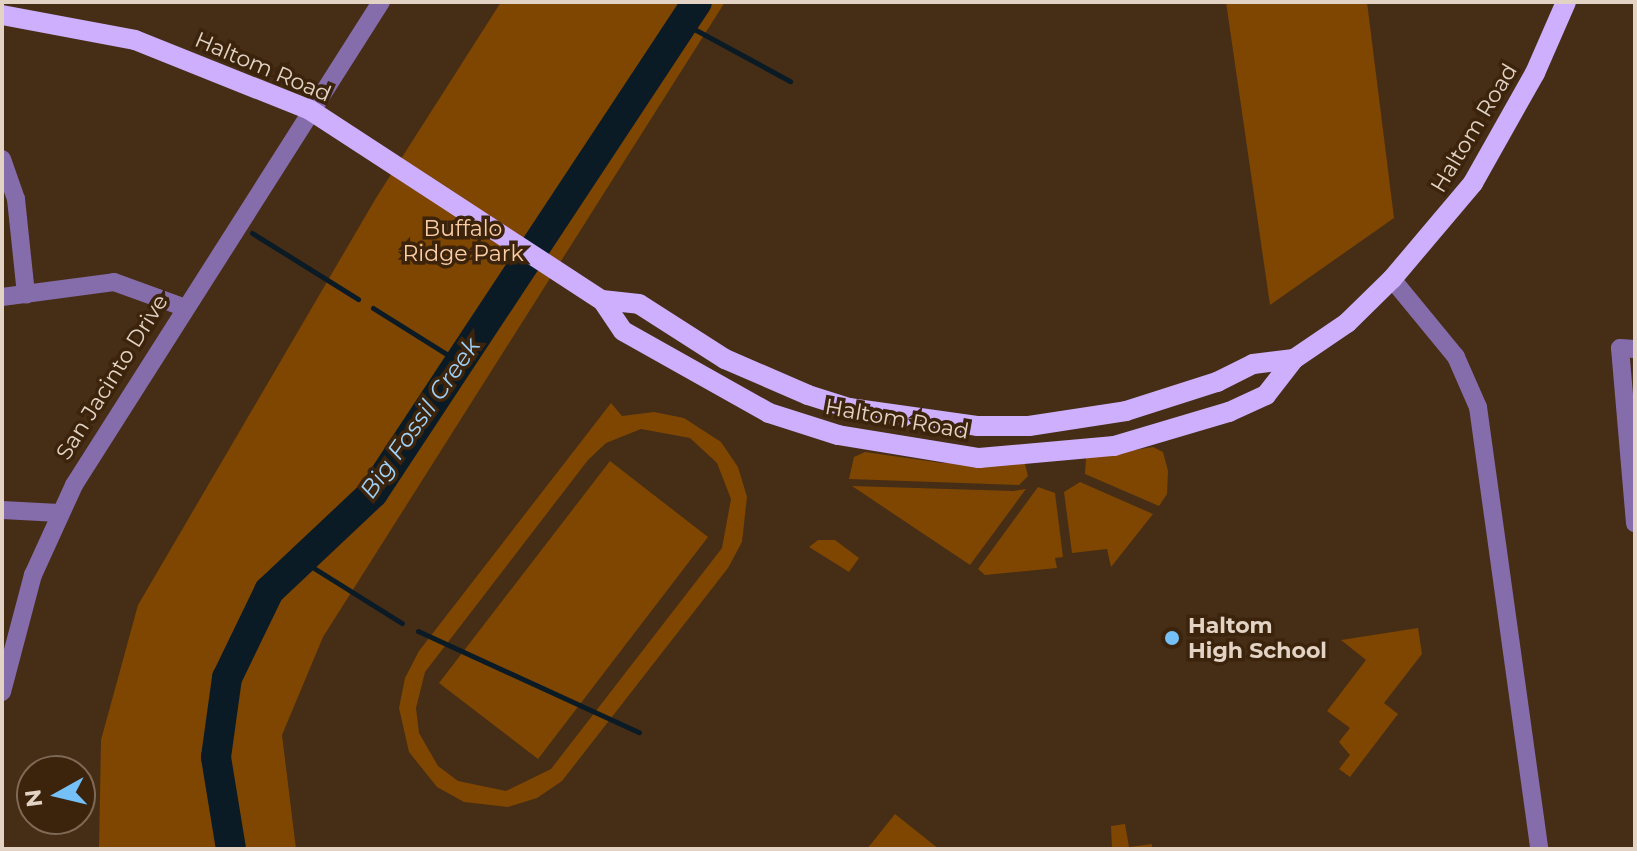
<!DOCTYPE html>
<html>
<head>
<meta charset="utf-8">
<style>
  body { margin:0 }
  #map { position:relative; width:1637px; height:851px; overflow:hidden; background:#462d16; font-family:Montserrat,sans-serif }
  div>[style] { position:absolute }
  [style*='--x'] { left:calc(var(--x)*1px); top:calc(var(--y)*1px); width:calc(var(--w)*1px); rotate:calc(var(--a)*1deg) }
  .green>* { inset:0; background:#7e4600 }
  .stream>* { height:5px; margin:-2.5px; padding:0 2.5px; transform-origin:2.5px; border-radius:2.5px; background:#0b1b26 }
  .river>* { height:30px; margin:-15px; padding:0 15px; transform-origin:15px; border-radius:15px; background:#0b1b26 }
  .minor>* { height:18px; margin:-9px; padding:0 9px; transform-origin:9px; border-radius:9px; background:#856cab }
  .major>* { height:20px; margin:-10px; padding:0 10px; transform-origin:10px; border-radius:10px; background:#cdaffd }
  .dots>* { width:22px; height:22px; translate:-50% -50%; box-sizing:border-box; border:4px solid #3b230c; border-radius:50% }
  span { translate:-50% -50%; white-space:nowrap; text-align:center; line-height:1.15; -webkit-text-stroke:7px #3b230c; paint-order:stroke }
  .street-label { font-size:22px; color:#e3d3c5 }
  .park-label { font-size:22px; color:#fdcea6 }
  .poi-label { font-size:22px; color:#e3d3c5; font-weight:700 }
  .left { translate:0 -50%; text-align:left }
  .water-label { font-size:24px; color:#9fd1f8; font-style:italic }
  .frame { position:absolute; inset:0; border:4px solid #e3d3c5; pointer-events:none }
  .north { position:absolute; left:16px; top:755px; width:80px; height:80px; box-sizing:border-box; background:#3b230c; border:2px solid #7e6956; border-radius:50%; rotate:262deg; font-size:22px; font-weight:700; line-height:32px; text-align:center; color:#e3d3c5 }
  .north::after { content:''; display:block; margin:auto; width:28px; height:36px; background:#75c0f6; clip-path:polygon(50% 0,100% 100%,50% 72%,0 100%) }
</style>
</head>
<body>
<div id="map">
  <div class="green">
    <div style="clip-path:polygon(501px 2px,725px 2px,323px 637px,282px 735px,296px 849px,99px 849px,101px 740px,138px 605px,376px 198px)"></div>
    <div style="clip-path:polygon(1226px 2px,1367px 2px,1394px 218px,1270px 305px)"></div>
    <div style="clip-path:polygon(evenodd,611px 403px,622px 416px,654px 412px,684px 418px,721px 442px,738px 467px,747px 497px,742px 542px,728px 568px,562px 781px,537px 798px,508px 807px,464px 802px,437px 787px,409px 752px,399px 708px,405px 678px,419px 651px,611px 403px,641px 429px,690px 438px,717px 463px,731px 499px,722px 548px,551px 769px,506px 791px,458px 781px,438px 766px,419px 733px,416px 708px,425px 672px,588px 460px,606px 443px,641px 429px)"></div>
    <div style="clip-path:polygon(1153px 447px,1163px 452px,1168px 471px,1167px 494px,1159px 506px,1085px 474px,1086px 458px)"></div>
    <div style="clip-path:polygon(865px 452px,942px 463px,1025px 464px,1028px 476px,1019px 485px,849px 479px,854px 457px)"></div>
    <div style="clip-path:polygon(610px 461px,708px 537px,538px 759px,439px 683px)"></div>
    <div style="clip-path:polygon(1080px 482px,1153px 514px,1111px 567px,1107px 549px,1072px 553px,1064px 492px)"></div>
    <div style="clip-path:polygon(852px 486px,1013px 491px,1026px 489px,970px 565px)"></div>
    <div style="clip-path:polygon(1038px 487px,1055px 493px,1063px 557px,1055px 558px,1057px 568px,985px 575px,978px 569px)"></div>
    <div style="clip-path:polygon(818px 540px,835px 540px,859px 558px,849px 572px,809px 547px)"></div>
    <div style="clip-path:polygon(1418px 628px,1422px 654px,1384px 703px,1398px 714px,1350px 777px,1339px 769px,1350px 755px,1339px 742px,1350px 728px,1327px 711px,1366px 660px,1341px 640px)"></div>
    <div style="clip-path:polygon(895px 814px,939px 849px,867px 849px)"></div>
    <div style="clip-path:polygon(1125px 824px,1129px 847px,1152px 844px,1152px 849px,1112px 849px,1111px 826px)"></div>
  </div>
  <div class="stream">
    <div style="--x:683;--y:23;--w:122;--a:28.5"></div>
    <div style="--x:252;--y:233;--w:125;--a:31.9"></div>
    <div style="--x:373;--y:308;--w:102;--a:32.1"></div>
    <div style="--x:301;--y:560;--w:119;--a:32"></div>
    <div style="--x:418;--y:631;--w:243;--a:24.6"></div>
  </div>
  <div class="river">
    <div style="--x:231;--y:849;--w:93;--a:-99.3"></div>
    <div style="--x:216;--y:757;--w:80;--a:-82.1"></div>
    <div style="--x:227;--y:678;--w:97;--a:-64.2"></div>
    <div style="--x:269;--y:591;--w:143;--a:-43.3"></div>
    <div style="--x:373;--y:493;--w:588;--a:-56.58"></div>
  </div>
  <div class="minor">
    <div style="--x:2;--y:159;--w:42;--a:70.7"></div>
    <div style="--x:16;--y:199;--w:96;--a:84"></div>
    <div style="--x:1392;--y:279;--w:101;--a:50.6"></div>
    <div style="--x:1456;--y:357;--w:55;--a:66.3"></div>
    <div style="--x:1478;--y:407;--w:446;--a:82.1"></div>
    <div style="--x:2;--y:297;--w:113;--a:-7.6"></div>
    <div style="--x:114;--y:282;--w:73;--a:19.9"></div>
    <div style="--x:1635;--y:349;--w:15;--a:-176"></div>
    <div style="--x:1620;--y:348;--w:176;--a:85.1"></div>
    <div style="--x:2;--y:510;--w:57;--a:3"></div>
    <div style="--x:2;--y:692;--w:121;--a:-75.2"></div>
    <div style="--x:33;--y:575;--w:99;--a:-65.5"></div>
    <div style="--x:74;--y:485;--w:572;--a:-57.56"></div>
  </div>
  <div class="major">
    <div style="--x:2;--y:15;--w:135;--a:10.6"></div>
    <div style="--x:135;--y:40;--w:188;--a:21.8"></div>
    <div style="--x:310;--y:110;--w:348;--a:33.1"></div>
    <div style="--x:602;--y:300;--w:37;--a:56"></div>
    <div style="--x:623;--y:331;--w:167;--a:29.3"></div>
    <div style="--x:769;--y:413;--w:72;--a:17.7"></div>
    <div style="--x:838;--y:435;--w:143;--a:9.3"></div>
    <div style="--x:979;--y:458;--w:136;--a:-5.1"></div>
    <div style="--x:1114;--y:446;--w:120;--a:-16.5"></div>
    <div style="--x:1229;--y:412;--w:41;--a:-24.7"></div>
    <div style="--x:1266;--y:395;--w:46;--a:-52.1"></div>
    <div style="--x:1294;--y:359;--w:64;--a:-34.2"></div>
    <div style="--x:1347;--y:323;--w:63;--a:-44.4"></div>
    <div style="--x:1392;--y:279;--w:126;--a:-49.8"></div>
    <div style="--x:1473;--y:183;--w:126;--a:-60.6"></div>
    <div style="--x:1535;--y:73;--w:77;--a:-66.4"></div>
    <div style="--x:602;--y:300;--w:37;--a:6"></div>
    <div style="--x:639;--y:304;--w:102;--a:32.6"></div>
    <div style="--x:725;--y:359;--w:90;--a:23.4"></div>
    <div style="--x:808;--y:395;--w:43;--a:17.6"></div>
    <div style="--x:849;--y:408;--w:129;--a:8"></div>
    <div style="--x:977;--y:426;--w:52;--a:0"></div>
    <div style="--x:1029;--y:426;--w:98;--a:-8.8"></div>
    <div style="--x:1126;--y:411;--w:96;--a:-17.7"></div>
    <div style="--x:1217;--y:382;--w:40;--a:-26.6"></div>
    <div style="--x:1253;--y:364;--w:41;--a:-7"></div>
  </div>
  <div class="dots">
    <div style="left:1172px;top:638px;background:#75c0f6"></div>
  </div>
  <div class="street-label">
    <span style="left:263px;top:67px;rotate:23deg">Haltom Road</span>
    <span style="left:1474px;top:128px;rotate:-59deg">Haltom Road</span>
    <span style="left:112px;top:377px;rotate:-58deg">San Jacinto Drive</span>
    <span style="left:897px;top:419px;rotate:10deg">Haltom Road</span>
  </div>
  <div class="park-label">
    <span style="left:463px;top:241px">Buffalo<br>Ridge Park</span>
  </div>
  <div class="poi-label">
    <span class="left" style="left:1188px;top:638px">Haltom<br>High School</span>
  </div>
  <div class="water-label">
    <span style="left:420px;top:418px;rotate:-55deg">Big Fossil Creek</span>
  </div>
  <div class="frame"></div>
  <div class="north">N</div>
</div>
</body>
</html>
